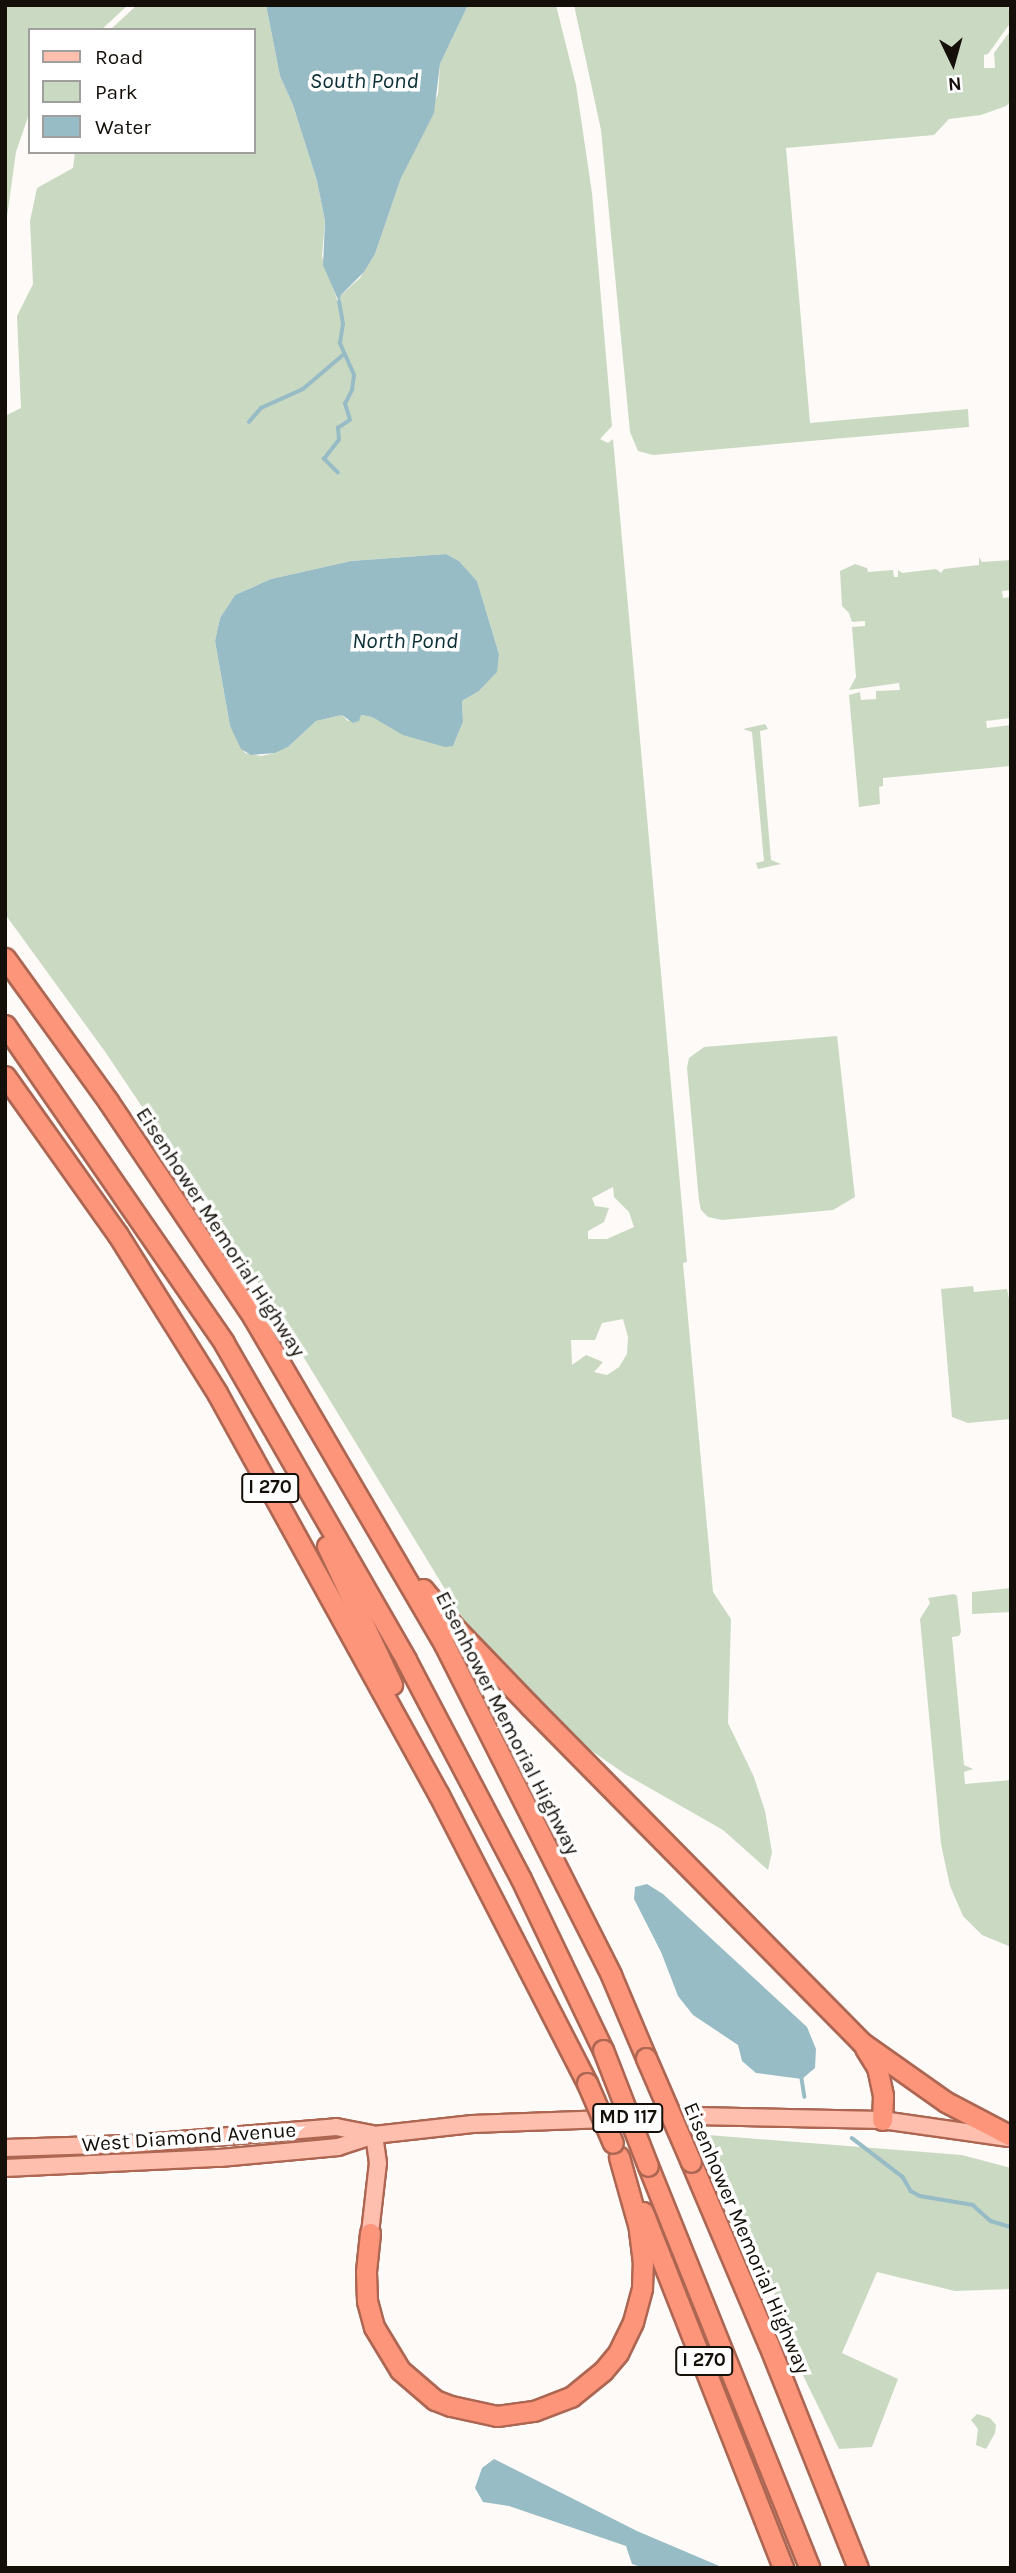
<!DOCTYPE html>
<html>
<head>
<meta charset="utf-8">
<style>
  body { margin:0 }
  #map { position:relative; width:1016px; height:2573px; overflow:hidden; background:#fefaf7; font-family:Karla,sans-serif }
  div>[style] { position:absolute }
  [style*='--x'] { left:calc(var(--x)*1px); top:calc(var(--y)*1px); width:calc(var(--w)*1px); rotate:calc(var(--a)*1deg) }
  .green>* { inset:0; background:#cad9c2 }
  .water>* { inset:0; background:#98bcc5 }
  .stream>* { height:3.5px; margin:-1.75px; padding:0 1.75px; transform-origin:1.75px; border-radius:1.75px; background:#98bcc5 }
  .roads { filter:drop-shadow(2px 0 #ac6652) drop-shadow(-2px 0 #ac6652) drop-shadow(0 2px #ac6652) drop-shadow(0 -2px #ac6652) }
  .primary>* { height:16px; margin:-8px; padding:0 8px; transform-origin:8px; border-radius:8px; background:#febfaf }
  .highway>* { height:19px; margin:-9.5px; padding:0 9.5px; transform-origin:9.5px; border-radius:9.5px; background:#fd957a }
  .bridges { filter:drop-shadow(2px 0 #ac6652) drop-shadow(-2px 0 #ac6652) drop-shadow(0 2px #ac6652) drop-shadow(0 -2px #ac6652) }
  .highway-bridge>* { height:19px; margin:-9.5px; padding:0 9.5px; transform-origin:9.5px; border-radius:9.5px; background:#fd957a }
  span { translate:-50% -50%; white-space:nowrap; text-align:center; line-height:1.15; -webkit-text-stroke:7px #fff; paint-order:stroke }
  .shield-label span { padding:2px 5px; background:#fff; border:2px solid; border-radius:5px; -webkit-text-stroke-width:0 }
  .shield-label { font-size:19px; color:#150f09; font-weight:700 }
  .street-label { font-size:21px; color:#150f09 }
  .water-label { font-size:23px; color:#0b3037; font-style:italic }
  .frame { position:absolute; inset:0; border:7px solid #150f09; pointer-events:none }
  .legend { position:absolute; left:28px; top:28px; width:228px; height:126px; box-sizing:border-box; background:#fff; border:2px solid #a19f9d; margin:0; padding:9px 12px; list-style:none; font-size:21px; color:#150f09 }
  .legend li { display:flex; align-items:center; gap:14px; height:35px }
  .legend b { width:35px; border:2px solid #a19f9d }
  .north { position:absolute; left:918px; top:28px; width:70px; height:70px; -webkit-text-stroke:5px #fff; paint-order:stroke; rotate:175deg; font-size:19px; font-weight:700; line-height:28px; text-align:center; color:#150f09 }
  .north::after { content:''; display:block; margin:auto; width:24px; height:32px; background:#150f09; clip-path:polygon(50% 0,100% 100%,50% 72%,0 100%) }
</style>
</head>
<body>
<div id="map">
  <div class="green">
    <div style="clip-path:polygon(5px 5px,128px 5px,101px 30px,30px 30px,30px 111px,16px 152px,5px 231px)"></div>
    <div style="clip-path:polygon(evenodd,137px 5px,266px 5px,280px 76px,293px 105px,317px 181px,325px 221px,322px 256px,338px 302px,341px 295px,360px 278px,375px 254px,401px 178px,438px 94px,440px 64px,468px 5px,556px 5px,576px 85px,592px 193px,612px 426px,600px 439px,608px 443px,613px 439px,687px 1262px,683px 1263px,713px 1592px,731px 1619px,728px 1723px,754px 1777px,765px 1811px,772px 1852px,768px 1870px,723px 1830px,625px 1774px,579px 1742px,491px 1653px,465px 1622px,242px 1256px,106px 1053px,5px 914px,5px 416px,21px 408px,17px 316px,33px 284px,30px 221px,37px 188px,73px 168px,75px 152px,254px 152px,254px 30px,110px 30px,137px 5px,446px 554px,459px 561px,477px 581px,499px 654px,495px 674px,479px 691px,462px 701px,463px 722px,453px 746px,397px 730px,372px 717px,361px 715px,348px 721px,342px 715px,316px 721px,288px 747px,275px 753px,261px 756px,245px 753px,230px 726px,215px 641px,220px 618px,235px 595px,271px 579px,351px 561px,446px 554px,137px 5px,613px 1187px,614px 1197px,629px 1212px,634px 1227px,607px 1239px,588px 1239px,588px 1231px,604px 1222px,609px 1208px,595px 1206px,592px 1198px,613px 1187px,137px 5px,623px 1319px,628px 1337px,627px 1354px,619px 1367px,607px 1375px,594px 1372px,603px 1362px,586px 1355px,572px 1365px,571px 1340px,595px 1340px,602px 1323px,623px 1319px)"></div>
    <div style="clip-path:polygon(574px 5px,1008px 5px,1011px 22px,988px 54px,984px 55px,984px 68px,995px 68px,994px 53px,1011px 30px,1011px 101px,1006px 106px,981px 115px,949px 119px,934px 135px,786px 148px,810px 423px,968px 409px,969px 427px,653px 455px,638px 451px,630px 432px,601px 130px)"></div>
    <div style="clip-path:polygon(979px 557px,982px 562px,1011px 560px,1011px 590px,1002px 591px,1003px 598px,1011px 597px,1011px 718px,986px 721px,987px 728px,1011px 725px,1011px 766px,883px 778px,883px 786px,879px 787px,880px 804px,859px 807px,849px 695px,860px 692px,861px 700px,876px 699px,876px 691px,900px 690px,899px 683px,849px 690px,856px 677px,852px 627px,865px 626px,865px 621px,852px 622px,849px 613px,842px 606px,840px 571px,855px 564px,867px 568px,868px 572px,893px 570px,894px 577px,898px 577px,898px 570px,902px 573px,936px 569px,941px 573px,944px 569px,979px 565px)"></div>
    <div style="clip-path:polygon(765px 724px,768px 729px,760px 731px,771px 860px,781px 864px,758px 869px,756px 863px,764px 861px,752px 732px,743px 729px)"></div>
    <div style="clip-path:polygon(837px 1036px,855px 1197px,833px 1210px,722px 1220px,708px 1217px,701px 1210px,699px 1201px,687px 1068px,689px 1058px,704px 1047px)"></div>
    <div style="clip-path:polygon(973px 1286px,974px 1292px,1007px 1289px,1011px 1308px,1011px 1419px,968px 1423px,952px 1417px,941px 1289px)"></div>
    <div style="clip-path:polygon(1011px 1588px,1011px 1612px,972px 1614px,972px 1592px)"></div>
    <div style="clip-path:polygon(954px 1594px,957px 1596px,961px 1632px,959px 1636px,952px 1637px,964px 1765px,973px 1769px,964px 1772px,965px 1784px,1011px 1780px,1011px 1947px,982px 1935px,963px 1916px,950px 1886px,941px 1844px,920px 1619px,930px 1603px,928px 1598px)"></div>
    <div style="clip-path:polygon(708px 2135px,962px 2155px,1011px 2168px,1011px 2289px,955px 2291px,877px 2272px,842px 2353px,898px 2379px,872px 2447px,839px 2449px,795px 2359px,767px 2270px)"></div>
    <div style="clip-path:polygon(977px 2414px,990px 2418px,996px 2425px,995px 2433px,986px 2449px,976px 2445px,978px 2429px,971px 2420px)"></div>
  </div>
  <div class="water">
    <div style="clip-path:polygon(266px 5px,468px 5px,440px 64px,434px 113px,401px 178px,375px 254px,364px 272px,341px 295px,339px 302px,323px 265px,325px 221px,317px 181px,293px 105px,280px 76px)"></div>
    <div style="clip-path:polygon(446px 554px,459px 561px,477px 581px,499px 654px,497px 672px,479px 691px,462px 701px,463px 722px,453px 746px,445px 747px,403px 735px,372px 717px,361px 715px,359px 721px,353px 723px,342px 715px,316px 721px,288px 747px,275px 753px,251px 755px,241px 749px,230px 726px,215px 641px,220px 618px,235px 595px,271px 579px,351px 561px)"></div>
    <div style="clip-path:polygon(647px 1884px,663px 1894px,807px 2027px,816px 2049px,815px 2068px,802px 2079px,756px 2073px,742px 2061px,738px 2045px,693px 2015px,678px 1996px,661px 1952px,634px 1899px,635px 1887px)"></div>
    <div style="clip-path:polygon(494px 2459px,637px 2531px,724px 2568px,644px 2568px,632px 2564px,626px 2546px,509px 2506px,483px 2502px,475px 2488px,482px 2468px)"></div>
  </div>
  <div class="stream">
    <div style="--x:249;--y:422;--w:18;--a:-49"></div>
    <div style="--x:261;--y:408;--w:46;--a:-24.3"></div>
    <div style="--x:303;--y:389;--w:52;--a:-40.4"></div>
    <div style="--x:338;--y:473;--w:20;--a:-135"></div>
    <div style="--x:324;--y:459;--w:24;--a:-52"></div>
    <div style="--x:339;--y:440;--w:12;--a:-95"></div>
    <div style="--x:338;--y:428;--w:14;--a:-34"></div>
    <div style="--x:350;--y:420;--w:17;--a:-107"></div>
    <div style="--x:345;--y:404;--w:16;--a:-63"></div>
    <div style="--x:352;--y:390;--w:15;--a:-82"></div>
    <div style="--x:354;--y:375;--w:35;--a:-114"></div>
    <div style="--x:340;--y:343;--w:19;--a:-81"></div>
    <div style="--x:343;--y:324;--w:22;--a:-100"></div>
    <div style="--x:802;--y:2079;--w:18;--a:81"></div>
    <div style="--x:852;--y:2138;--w:64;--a:37.4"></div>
    <div style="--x:903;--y:2177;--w:16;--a:60"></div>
    <div style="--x:911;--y:2191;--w:10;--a:29"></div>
    <div style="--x:920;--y:2196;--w:54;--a:9.6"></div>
    <div style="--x:973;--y:2205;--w:24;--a:42"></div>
    <div style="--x:991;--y:2221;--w:21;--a:17"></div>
  </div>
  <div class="roads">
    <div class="primary">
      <div style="--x:5;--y:2148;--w:126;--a:-1.8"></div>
      <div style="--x:131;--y:2144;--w:206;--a:-4.7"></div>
      <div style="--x:336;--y:2127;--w:37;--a:11"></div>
      <div style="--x:5;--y:2168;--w:215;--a:-2.7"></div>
      <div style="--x:220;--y:2158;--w:119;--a:-5.3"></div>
      <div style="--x:338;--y:2147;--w:38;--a:-18"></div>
      <div style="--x:374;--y:2135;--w:99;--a:-6.4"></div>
      <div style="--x:472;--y:2124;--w:223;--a:-2.1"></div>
      <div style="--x:695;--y:2116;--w:187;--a:1.2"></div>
      <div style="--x:882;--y:2120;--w:128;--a:8.1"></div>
      <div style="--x:370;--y:2233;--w:70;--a:-83.5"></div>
      <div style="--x:378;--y:2163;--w:28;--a:-98"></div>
    </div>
    <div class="highway">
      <div style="--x:5;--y:958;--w:176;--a:54.2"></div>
      <div style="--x:108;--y:1101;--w:260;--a:56.1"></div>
      <div style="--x:253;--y:1317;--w:379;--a:59.7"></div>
      <div style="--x:444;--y:1644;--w:371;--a:63.2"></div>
      <div style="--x:611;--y:1975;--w:90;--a:67.1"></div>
      <div style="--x:5;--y:1025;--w:386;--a:55.4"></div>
      <div style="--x:224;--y:1343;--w:366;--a:60.1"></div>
      <div style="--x:406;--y:1660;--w:247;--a:62.3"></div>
      <div style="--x:521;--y:1879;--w:190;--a:64.4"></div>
      <div style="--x:5;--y:1076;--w:195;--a:54.6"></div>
      <div style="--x:118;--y:1235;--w:186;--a:57.9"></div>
      <div style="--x:217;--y:1393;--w:459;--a:61.1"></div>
      <div style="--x:439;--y:1795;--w:324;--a:62.8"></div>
      <div style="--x:327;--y:1546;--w:153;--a:64.8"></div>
      <div style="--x:423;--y:1589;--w:50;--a:50.6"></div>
      <div style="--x:455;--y:1628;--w:108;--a:46.1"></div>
      <div style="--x:530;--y:1706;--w:472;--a:45.4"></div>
      <div style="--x:861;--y:2042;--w:104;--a:35.2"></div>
      <div style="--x:946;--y:2102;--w:73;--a:27.6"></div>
      <div style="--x:865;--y:2048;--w:22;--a:58"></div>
      <div style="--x:877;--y:2067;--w:29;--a:78"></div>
      <div style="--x:883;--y:2095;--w:25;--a:92"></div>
      <div style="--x:691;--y:2162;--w:197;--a:67"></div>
      <div style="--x:768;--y:2343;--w:242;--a:68.2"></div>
      <div style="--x:648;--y:2166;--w:433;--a:68.1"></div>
      <div style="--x:643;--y:2212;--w:383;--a:68.5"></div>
      <div style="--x:370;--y:2233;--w:39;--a:96"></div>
      <div style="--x:366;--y:2272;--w:29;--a:88"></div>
      <div style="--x:367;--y:2301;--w:27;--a:75"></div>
      <div style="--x:374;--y:2327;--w:50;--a:58.8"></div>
      <div style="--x:400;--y:2370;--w:46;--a:40.6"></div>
      <div style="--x:435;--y:2400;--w:17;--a:21"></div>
      <div style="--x:451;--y:2406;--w:47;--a:12.3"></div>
      <div style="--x:497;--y:2416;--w:37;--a:-8"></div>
      <div style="--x:534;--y:2411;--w:40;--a:-21"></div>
      <div style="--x:571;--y:2397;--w:41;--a:-39.1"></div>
      <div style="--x:603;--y:2371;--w:23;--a:-50"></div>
      <div style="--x:618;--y:2353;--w:34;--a:-64"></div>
      <div style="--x:633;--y:2322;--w:35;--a:-75"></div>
      <div style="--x:642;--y:2288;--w:25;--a:-88"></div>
      <div style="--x:643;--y:2263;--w:35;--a:-97"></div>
      <div style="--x:639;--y:2228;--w:74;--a:-105.7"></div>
    </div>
  </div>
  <div class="bridges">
    <div class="highway-bridge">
      <div style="--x:603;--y:2050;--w:124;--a:68.8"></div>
      <div style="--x:646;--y:2058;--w:113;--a:66.6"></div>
      <div style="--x:587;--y:2083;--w:65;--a:66.6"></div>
    </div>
  </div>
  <div class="shield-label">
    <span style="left:270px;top:1488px">I 270</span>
    <span style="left:628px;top:2118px">MD 117</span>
    <span style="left:704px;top:2361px">I 270</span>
  </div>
  <div class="street-label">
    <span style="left:221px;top:1232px;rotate:57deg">Eisenhower Memorial Highway</span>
    <span style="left:508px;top:1723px;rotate:63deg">Eisenhower Memorial Highway</span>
    <span style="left:189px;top:2137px;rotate:-4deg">West Diamond Avenue</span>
    <span style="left:747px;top:2238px;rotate:67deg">Eisenhower Memorial Highway</span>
  </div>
  <div class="water-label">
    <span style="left:364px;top:81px">South Pond</span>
    <span style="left:405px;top:641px">North Pond</span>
  </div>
  <div class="frame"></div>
  <ul class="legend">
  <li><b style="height:9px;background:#febfaf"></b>Road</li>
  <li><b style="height:19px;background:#cad9c2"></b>Park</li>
  <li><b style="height:19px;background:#98bcc5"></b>Water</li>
  </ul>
  <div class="north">N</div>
</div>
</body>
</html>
